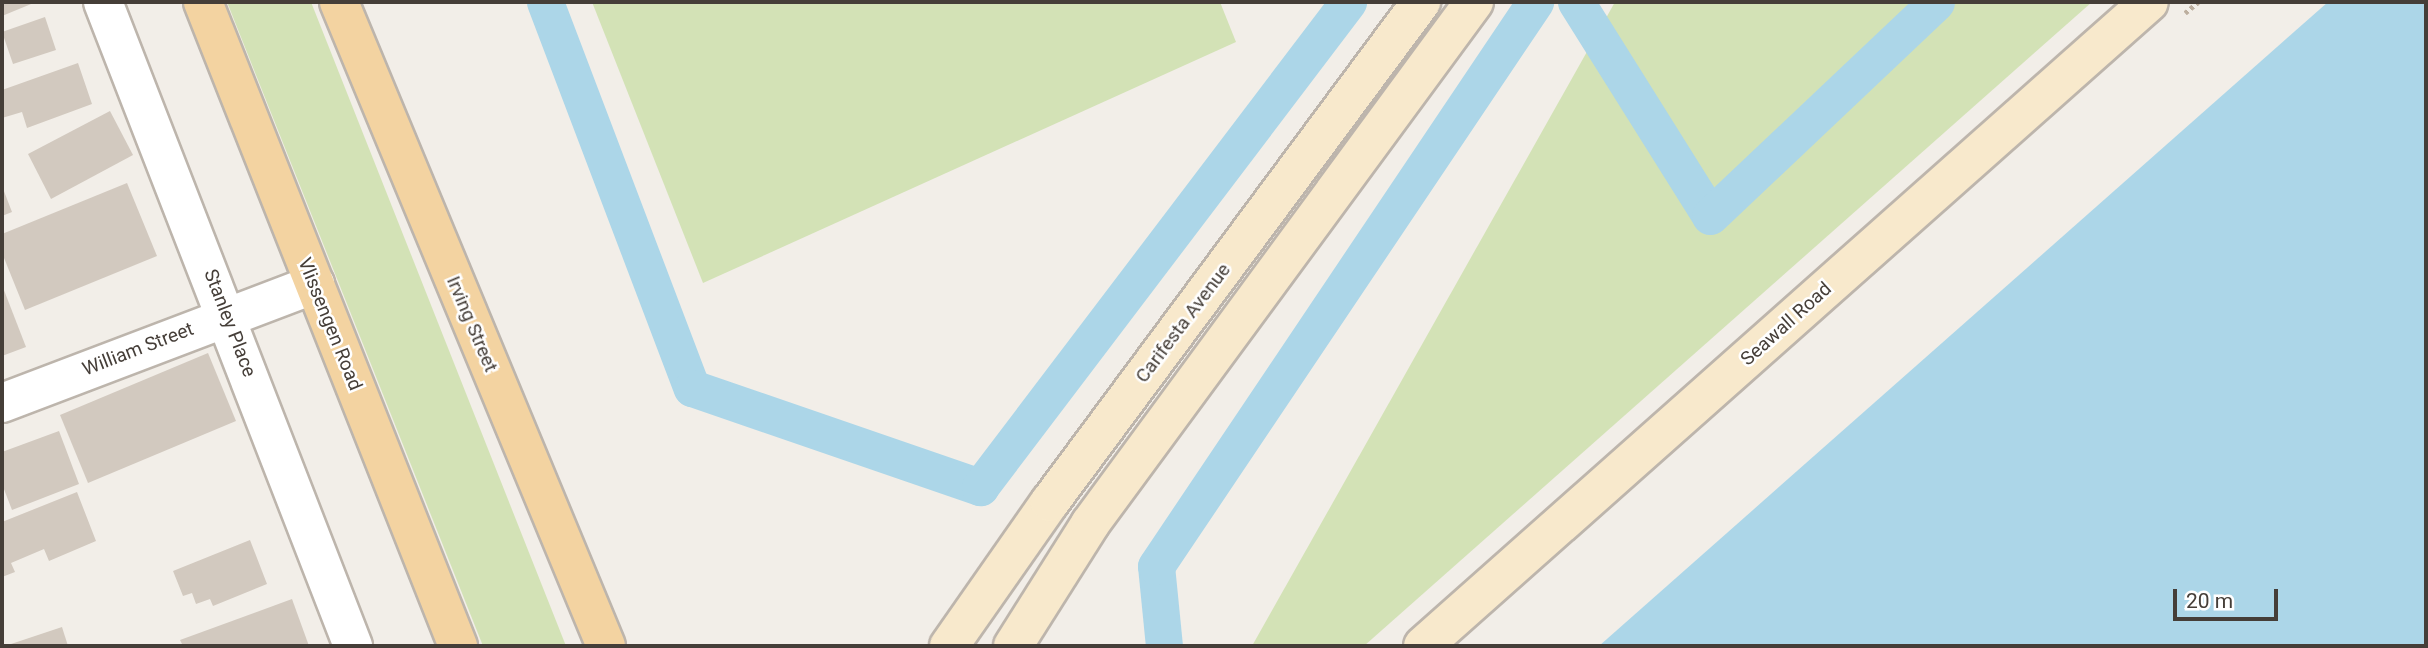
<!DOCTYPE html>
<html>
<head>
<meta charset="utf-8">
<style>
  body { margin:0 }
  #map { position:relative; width:2428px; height:648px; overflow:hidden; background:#f2eee8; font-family:Roboto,sans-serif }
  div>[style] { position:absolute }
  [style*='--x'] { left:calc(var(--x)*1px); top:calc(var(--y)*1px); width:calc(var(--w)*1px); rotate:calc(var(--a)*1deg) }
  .green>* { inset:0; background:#d3e2b6 }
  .water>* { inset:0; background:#acd6e8 }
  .canal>* { height:37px; margin:-18.5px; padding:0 18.5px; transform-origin:18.5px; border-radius:18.5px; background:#acd6e8 }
  .building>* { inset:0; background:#d2c9bf }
  .path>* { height:4.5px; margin-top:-2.25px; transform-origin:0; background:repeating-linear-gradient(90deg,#bdaf9f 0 3.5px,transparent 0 7px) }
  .roads { filter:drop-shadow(2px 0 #bdb5ac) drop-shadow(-2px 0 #bdb5ac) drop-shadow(0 2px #bdb5ac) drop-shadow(0 -2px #bdb5ac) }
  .street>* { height:38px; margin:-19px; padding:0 19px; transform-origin:19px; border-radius:19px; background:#fff }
  .secondary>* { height:38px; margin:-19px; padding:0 19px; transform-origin:19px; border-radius:19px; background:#f8e9cc }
  .primary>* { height:38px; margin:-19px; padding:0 19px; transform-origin:19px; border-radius:19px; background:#f3d3a1 }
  span { translate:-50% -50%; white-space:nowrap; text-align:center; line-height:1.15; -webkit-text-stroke:5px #fff; paint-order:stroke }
  .street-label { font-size:19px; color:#453e38 }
  .frame { position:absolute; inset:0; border:4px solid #453e38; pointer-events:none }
  .scale { position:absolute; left:2173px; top:589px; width:105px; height:32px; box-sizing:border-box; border:4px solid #453e38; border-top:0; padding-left:9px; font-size:21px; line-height:24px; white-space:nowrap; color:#453e38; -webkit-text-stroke:5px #fff; paint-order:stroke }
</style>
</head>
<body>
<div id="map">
  <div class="green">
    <div style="clip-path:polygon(227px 2px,311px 2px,566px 646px,483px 646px)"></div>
    <div style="clip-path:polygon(592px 2px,1220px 2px,1236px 42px,703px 283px)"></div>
    <div style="clip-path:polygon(1615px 2px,2092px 2px,1364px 646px,1252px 646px)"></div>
  </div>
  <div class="water">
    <div style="clip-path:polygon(2328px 2px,2426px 2px,2426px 646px,1599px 646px)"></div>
  </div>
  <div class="canal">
    <div style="--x:545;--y:2;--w:413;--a:69.2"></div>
    <div style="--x:692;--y:388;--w:305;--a:19"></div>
    <div style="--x:980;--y:487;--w:609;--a:-52.81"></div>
    <div style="--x:1576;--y:2;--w:252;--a:57.9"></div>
    <div style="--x:1710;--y:216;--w:311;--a:-43.4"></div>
    <div style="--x:1164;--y:646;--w:80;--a:-95.7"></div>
    <div style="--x:1156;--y:566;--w:680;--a:-56.1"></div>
  </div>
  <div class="building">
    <div style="clip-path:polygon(2px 2px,36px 2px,2px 16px)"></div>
    <div style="clip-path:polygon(45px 17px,56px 50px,13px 64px,2px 32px)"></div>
    <div style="clip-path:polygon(78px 63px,92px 104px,27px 128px,22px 112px,2px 118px,2px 90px)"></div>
    <div style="clip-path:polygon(110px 111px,133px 155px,51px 199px,28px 154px)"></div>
    <div style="clip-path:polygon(127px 183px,157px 256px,25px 310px,2px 253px,2px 234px)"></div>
    <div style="clip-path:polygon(2px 186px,12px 212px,2px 216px)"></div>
    <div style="clip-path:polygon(2px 285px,26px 347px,2px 356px)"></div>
    <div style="clip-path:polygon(208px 353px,236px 421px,88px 483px,60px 415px)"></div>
    <div style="clip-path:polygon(59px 431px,79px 484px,12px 510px,2px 484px,2px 452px)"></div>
    <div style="clip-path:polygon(77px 492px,96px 541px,49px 561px,44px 549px,11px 563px,15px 572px,2px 577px,2px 522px)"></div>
    <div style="clip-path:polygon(250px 540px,267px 584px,213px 606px,210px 599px,196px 604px,192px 593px,183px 596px,173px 571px)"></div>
    <div style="clip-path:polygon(292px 599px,309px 646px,183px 646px,180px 640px)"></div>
    <div style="clip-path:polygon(62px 627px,68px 646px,5px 646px)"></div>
  </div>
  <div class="path">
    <div style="--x:2185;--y:13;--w:17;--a:-40"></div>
  </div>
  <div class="roads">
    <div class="street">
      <div style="--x:103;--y:2;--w:691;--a:68.78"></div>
      <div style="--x:2;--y:403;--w:335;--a:-20.8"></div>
    </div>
    <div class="secondary">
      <div style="--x:949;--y:646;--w:176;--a:-55"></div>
      <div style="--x:1050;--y:502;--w:623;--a:-53.42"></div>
      <div style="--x:1013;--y:646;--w:144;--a:-57.7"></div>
      <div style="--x:1090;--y:524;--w:648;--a:-53.66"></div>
      <div style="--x:1423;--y:646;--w:970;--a:-41.57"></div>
    </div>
    <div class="primary">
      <div style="--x:203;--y:2;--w:693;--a:68.4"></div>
      <div style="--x:339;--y:2;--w:697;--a:67.48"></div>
    </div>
  </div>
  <div class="street-label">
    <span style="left:230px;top:323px;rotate:69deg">Stanley Place</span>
    <span style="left:1183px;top:323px;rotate:-53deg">Carifesta Avenue</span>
    <span style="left:330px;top:324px;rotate:68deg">Vlissengen Road</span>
    <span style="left:472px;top:324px;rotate:67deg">Irving Street</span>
    <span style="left:1786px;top:324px;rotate:-42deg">Seawall Road</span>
    <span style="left:138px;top:349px;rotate:-21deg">William Street</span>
  </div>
  <div class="frame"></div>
  <div class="scale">20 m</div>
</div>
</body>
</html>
